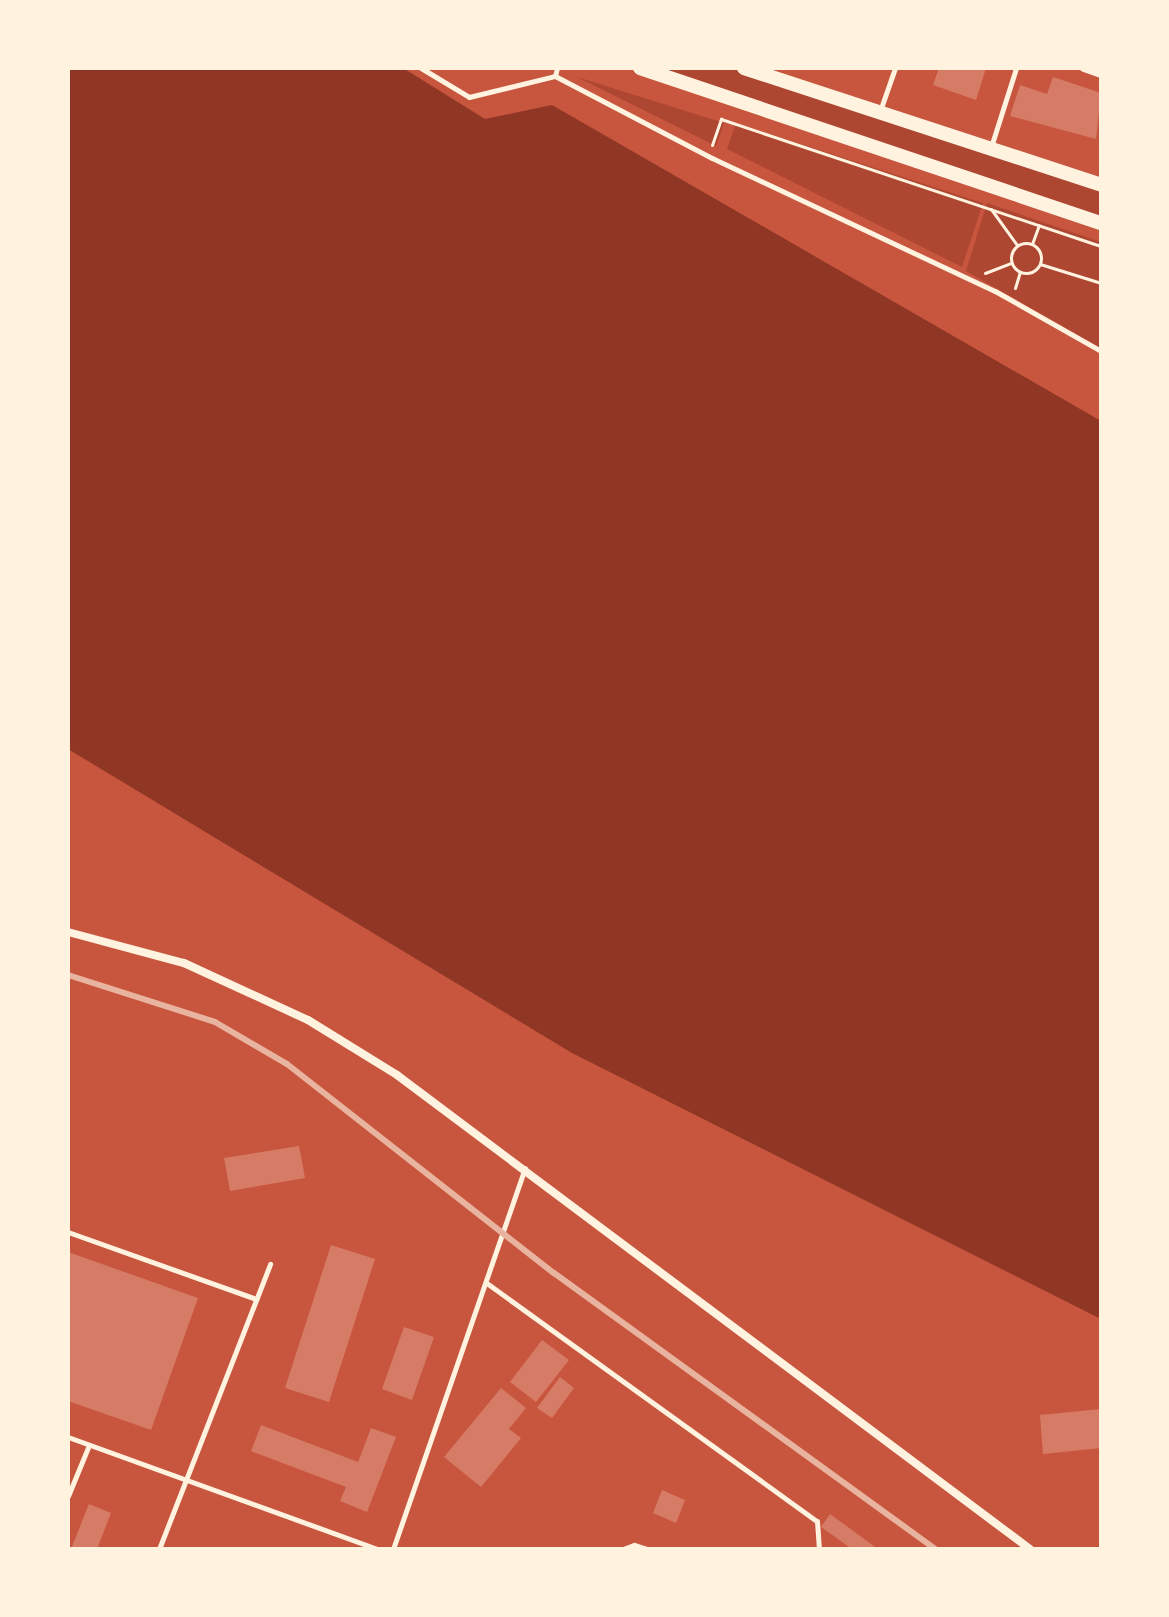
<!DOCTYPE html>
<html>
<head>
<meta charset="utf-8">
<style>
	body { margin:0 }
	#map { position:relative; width:1169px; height:1617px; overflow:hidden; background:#c8553d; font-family:Georgia,serif }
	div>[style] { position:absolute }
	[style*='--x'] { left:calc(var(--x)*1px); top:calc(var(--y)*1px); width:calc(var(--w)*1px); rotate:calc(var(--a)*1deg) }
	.green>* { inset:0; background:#ae4732 }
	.water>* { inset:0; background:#8f3625 }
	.building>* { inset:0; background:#d67c66 }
	.path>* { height:3px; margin:-1.5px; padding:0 1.5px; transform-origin:1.5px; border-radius:1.5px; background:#fff3e0 }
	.path>.ring { margin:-1.5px; padding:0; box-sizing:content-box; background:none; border:3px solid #fff3e0; border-radius:50% }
	.service>* { height:5px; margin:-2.5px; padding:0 2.5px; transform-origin:2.5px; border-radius:2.5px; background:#fff3e0 }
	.minor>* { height:8px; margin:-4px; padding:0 4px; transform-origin:4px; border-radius:4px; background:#fff3e0 }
	.secondary>* { height:14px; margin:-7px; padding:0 7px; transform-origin:7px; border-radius:7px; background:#fff3e0 }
	.rail>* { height:6px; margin:-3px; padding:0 3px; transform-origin:3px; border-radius:3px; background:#e9b49f }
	span { translate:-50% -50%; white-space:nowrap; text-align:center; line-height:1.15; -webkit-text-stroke:8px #fff3e0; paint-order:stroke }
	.frame { position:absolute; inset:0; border:70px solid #fff3e0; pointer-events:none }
</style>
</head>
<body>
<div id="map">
	<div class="green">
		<i style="clip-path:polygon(638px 68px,742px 68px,1101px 185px,1101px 224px)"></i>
		<i style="clip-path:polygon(577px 77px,724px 123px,716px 146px)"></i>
		<i style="clip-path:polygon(736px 123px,983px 203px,962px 267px,727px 149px)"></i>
		<i style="clip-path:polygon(987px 203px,1101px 242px,1101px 348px,966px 271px)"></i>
	</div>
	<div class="water">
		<i style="clip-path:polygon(68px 68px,403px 68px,485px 119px,552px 105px,1101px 421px,1101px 1319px,572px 1053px,68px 749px)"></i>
	</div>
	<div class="building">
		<i style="clip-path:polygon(939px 68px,986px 68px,976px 100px,933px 85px)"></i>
		<i style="clip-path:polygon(1053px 77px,1101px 93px,1096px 139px,1010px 116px,1020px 85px,1047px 94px)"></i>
		<i style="clip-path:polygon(299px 1146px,305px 1178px,230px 1191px,224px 1158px)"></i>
		<i style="clip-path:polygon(331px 1245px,375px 1259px,329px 1402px,285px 1388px)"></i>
		<i style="clip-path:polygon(68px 1252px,198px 1298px,151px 1430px,68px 1401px)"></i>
		<i style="clip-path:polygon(404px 1327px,434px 1337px,412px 1400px,382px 1389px)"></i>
		<i style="clip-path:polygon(542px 1340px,569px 1360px,536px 1402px,510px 1382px)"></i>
		<i style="clip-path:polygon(560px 1377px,574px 1388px,552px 1418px,537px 1408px)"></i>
		<i style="clip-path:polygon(501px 1388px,526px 1408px,509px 1429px,521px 1438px,481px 1487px,444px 1457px)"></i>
		<i style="clip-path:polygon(1101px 1409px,1101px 1448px,1043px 1454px,1040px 1415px)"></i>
		<i style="clip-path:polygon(261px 1425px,358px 1462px,371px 1428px,396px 1437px,367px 1512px,340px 1501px,346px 1487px,251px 1451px)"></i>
		<i style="clip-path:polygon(662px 1490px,685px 1500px,676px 1523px,653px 1513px)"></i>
		<i style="clip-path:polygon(89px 1504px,111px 1513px,97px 1549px,71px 1549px)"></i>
		<i style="clip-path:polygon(830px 1514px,878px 1549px,852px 1549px,821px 1527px)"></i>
	</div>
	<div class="path">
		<i style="--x:712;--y:145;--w:28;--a:-71"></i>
		<i style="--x:721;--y:119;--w:401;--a:18.5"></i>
		<i style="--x:991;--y:209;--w:44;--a:54.2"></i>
		<i class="ring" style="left:1011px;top:243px;width:27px;height:27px"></i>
		<i style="--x:1032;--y:244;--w:20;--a:-70"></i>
		<i style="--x:1040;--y:264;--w:64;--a:17.3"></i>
		<i style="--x:985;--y:273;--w:28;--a:-21"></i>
		<i style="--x:1015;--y:288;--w:17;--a:-73"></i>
	</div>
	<div class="service">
		<i style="--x:421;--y:68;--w:56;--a:31.1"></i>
		<i style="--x:469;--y:97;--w:89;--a:-13.7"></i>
		<i style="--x:555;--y:76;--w:177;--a:27.6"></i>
		<i style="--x:712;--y:158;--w:313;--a:25.2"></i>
		<i style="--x:995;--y:291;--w:122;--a:29.5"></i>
		<i style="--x:555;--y:76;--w:8;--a:-76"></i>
		<i style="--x:880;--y:111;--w:46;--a:-70.8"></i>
		<i style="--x:991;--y:147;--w:83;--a:-72.4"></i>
		<i style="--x:68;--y:1232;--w:200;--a:19.6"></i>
		<i style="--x:488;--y:1284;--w:405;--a:35.8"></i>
		<i style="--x:817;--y:1521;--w:28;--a:86"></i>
		<i style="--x:68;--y:1437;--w:329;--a:19.9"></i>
		<i style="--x:68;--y:1496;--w:55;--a:-67.6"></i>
		<i style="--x:159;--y:1549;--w:306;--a:-68.7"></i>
		<i style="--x:393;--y:1549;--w:403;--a:-70.9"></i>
		<i style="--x:623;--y:1549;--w:12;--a:-20"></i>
		<i style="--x:634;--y:1545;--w:14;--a:17"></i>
	</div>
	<div class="minor">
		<i style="--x:1084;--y:68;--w:18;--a:19"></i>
		<i style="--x:68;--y:932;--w:120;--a:15"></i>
		<i style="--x:184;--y:963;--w:136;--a:24.7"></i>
		<i style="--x:308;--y:1020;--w:105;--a:31.7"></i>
		<i style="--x:397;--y:1075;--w:791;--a:36.83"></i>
	</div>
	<div class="secondary">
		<i style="--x:640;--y:68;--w:486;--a:18.6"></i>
		<i style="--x:744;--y:68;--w:376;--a:18.1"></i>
	</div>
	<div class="rail">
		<i style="--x:68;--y:975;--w:154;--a:17.7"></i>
		<i style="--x:215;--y:1022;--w:83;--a:30.3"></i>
		<i style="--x:287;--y:1064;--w:339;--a:38.1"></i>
		<i style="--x:554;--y:1273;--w:470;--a:35.9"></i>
	</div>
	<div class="frame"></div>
</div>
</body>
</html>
